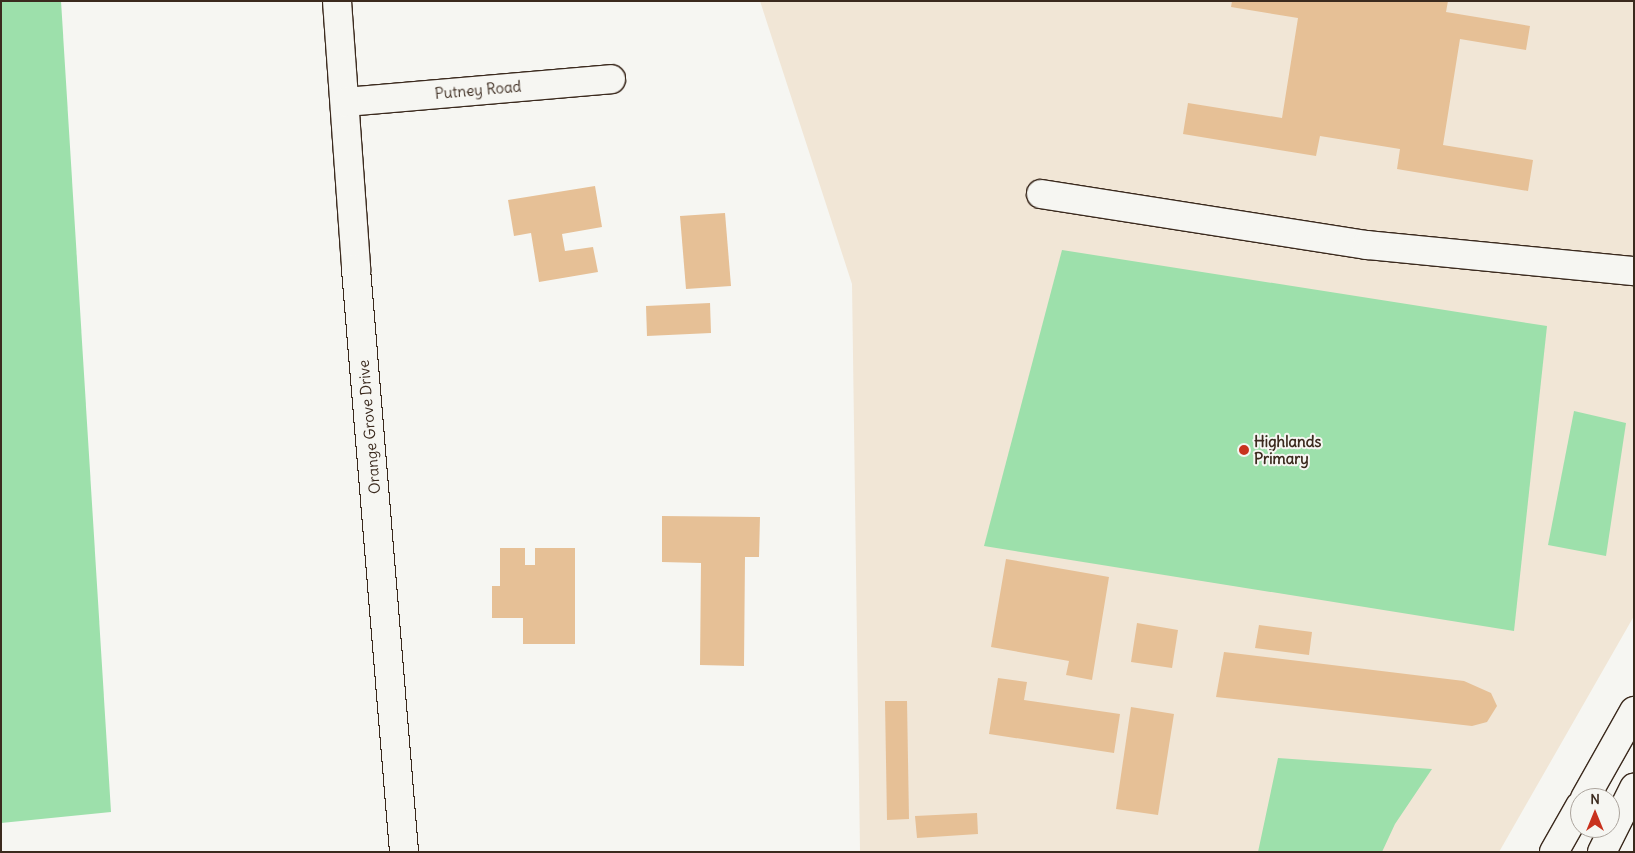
<!DOCTYPE html>
<html>
<head>
<meta charset="utf-8">
<style>
	body { margin:0 }
	#map { position:relative; width:1635px; height:853px; overflow:hidden; background:#f6f6f2; font-family:Delius,sans-serif }
	div>[style] { position:absolute }
	[style*='--x'] { left:calc(var(--x)*1px); top:calc(var(--y)*1px); width:calc(var(--w)*1px); rotate:calc(var(--a)*1deg) }
	.built>* { inset:0; background:#f1e6d6 }
	.green>* { inset:0; background:#9de0ab }
	.building>* { inset:0; background:#e6c096 }
	.roads { filter:drop-shadow(1px 0 #3b2a1e) drop-shadow(-1px 0 #3b2a1e) drop-shadow(0 1px #3b2a1e) drop-shadow(0 -1px #3b2a1e) }
	.minor>* { height:28px; margin:-14px; padding:0 14px; transform-origin:14px; border-radius:14px; background:#f6f6f2 }
	.dots>* { width:14px; height:14px; translate:-50% -50%; box-sizing:border-box; border:2px solid #f6f6f2; border-radius:50% }
	span { translate:-50% -50%; white-space:nowrap; text-align:center; line-height:1.15; -webkit-text-stroke:4px #f6f6f2; paint-order:stroke }
	.street-label { font-size:15px; color:#3b2a1e }
	.poi-label { font-size:15px; color:#3b2a1e; font-weight:700 }
	.left { translate:0 -50%; text-align:left }
	.frame { position:absolute; inset:0; border:2px solid #3b2a1e; pointer-events:none }
	.north { position:absolute; left:1570px; top:788px; width:50px; height:50px; box-sizing:border-box; background:#f6f6f2; border:1px solid #aba49d; border-radius:50%; rotate:0deg; font-size:14px; font-weight:700; line-height:20px; text-align:center; color:#3b2a1e }
	.north::after { content:''; display:block; margin:auto; width:18px; height:22px; background:#c8321e; clip-path:polygon(50% 0,100% 100%,50% 72%,0 100%) }
</style>
</head>
<body>
<div id="map">
	<div class="built">
		<i style="clip-path:polygon(760px 1px,1634px 1px,1634px 616px,1499px 852px,860px 852px,852px 284px)"></i>
	</div>
	<div class="green">
		<i style="clip-path:polygon(1px 1px,61px 1px,111px 812px,1px 823px)"></i>
		<i style="clip-path:polygon(1062px 250px,1547px 326px,1514px 631px,984px 546px)"></i>
		<i style="clip-path:polygon(1574px 411px,1626px 423px,1606px 556px,1548px 545px)"></i>
		<i style="clip-path:polygon(1278px 758px,1432px 769px,1395px 824px,1382px 852px,1258px 852px)"></i>
	</div>
	<div class="building">
		<i style="clip-path:polygon(1232px 1px,1448px 1px,1446px 12px,1530px 26px,1526px 50px,1460px 39px,1443px 145px,1533px 160px,1528px 191px,1397px 169px,1400px 149px,1320px 136px,1316px 156px,1183px 134px,1188px 103px,1282px 118px,1298px 18px,1231px 7px)"></i>
		<i style="clip-path:polygon(595px 186px,602px 227px,562px 234px,565px 251px,593px 247px,598px 272px,539px 282px,531px 233px,514px 236px,508px 200px)"></i>
		<i style="clip-path:polygon(725px 213px,731px 286px,686px 289px,680px 216px)"></i>
		<i style="clip-path:polygon(710px 303px,711px 333px,647px 336px,646px 306px)"></i>
		<i style="clip-path:polygon(662px 516px,760px 517px,759px 557px,745px 557px,744px 666px,700px 665px,701px 563px,662px 562px)"></i>
		<i style="clip-path:polygon(500px 548px,525px 548px,525px 565px,535px 565px,535px 548px,575px 548px,575px 644px,523px 644px,523px 618px,492px 618px,492px 586px,500px 586px)"></i>
		<i style="clip-path:polygon(1006px 559px,1109px 577px,1092px 680px,1066px 675px,1069px 661px,991px 647px)"></i>
		<i style="clip-path:polygon(1137px 623px,1178px 630px,1172px 668px,1131px 662px)"></i>
		<i style="clip-path:polygon(1259px 625px,1312px 632px,1309px 655px,1255px 648px)"></i>
		<i style="clip-path:polygon(1224px 652px,1464px 681px,1491px 693px,1497px 706px,1487px 722px,1472px 726px,1216px 697px)"></i>
		<i style="clip-path:polygon(998px 678px,1027px 682px,1024px 700px,1120px 714px,1114px 753px,989px 734px)"></i>
		<i style="clip-path:polygon(885px 701px,907px 701px,909px 819px,887px 820px)"></i>
		<i style="clip-path:polygon(1131px 707px,1174px 714px,1158px 815px,1116px 809px)"></i>
		<i style="clip-path:polygon(977px 813px,978px 834px,917px 838px,915px 816px)"></i>
	</div>
	<div class="roads">
		<div class="minor">
			<i style="--x:337;--y:1;--w:269;--a:85.9"></i>
			<i style="--x:356;--y:269;--w:585;--a:85.29"></i>
			<i style="--x:345;--y:102;--w:267;--a:-4.9"></i>
			<i style="--x:1041;--y:194;--w:330;--a:8.9"></i>
			<i style="--x:1367;--y:245;--w:268;--a:5.6"></i>
			<i style="--x:1585;--y:798;--w:100;--a:-60.6"></i>
			<i style="--x:1554;--y:852;--w:53;--a:-60.5"></i>
			<i style="--x:1602;--y:852;--w:72;--a:-63.4"></i>
		</div>
	</div>
	<div class="dots">
		<i style="left:1244px;top:450px;background:#c8321e"></i>
	</div>
	<div class="street-label">
		<span style="left:478px;top:90px;rotate:-5deg">Putney Road</span>
		<span style="left:369px;top:427px;rotate:-95deg">Orange Grove Drive</span>
	</div>
	<div class="poi-label">
		<span class="left" style="left:1254px;top:450px">Highlands<br>Primary</span>
	</div>
	<div class="frame"></div>
	<div class="north">N</div>
</div>
</body>
</html>
